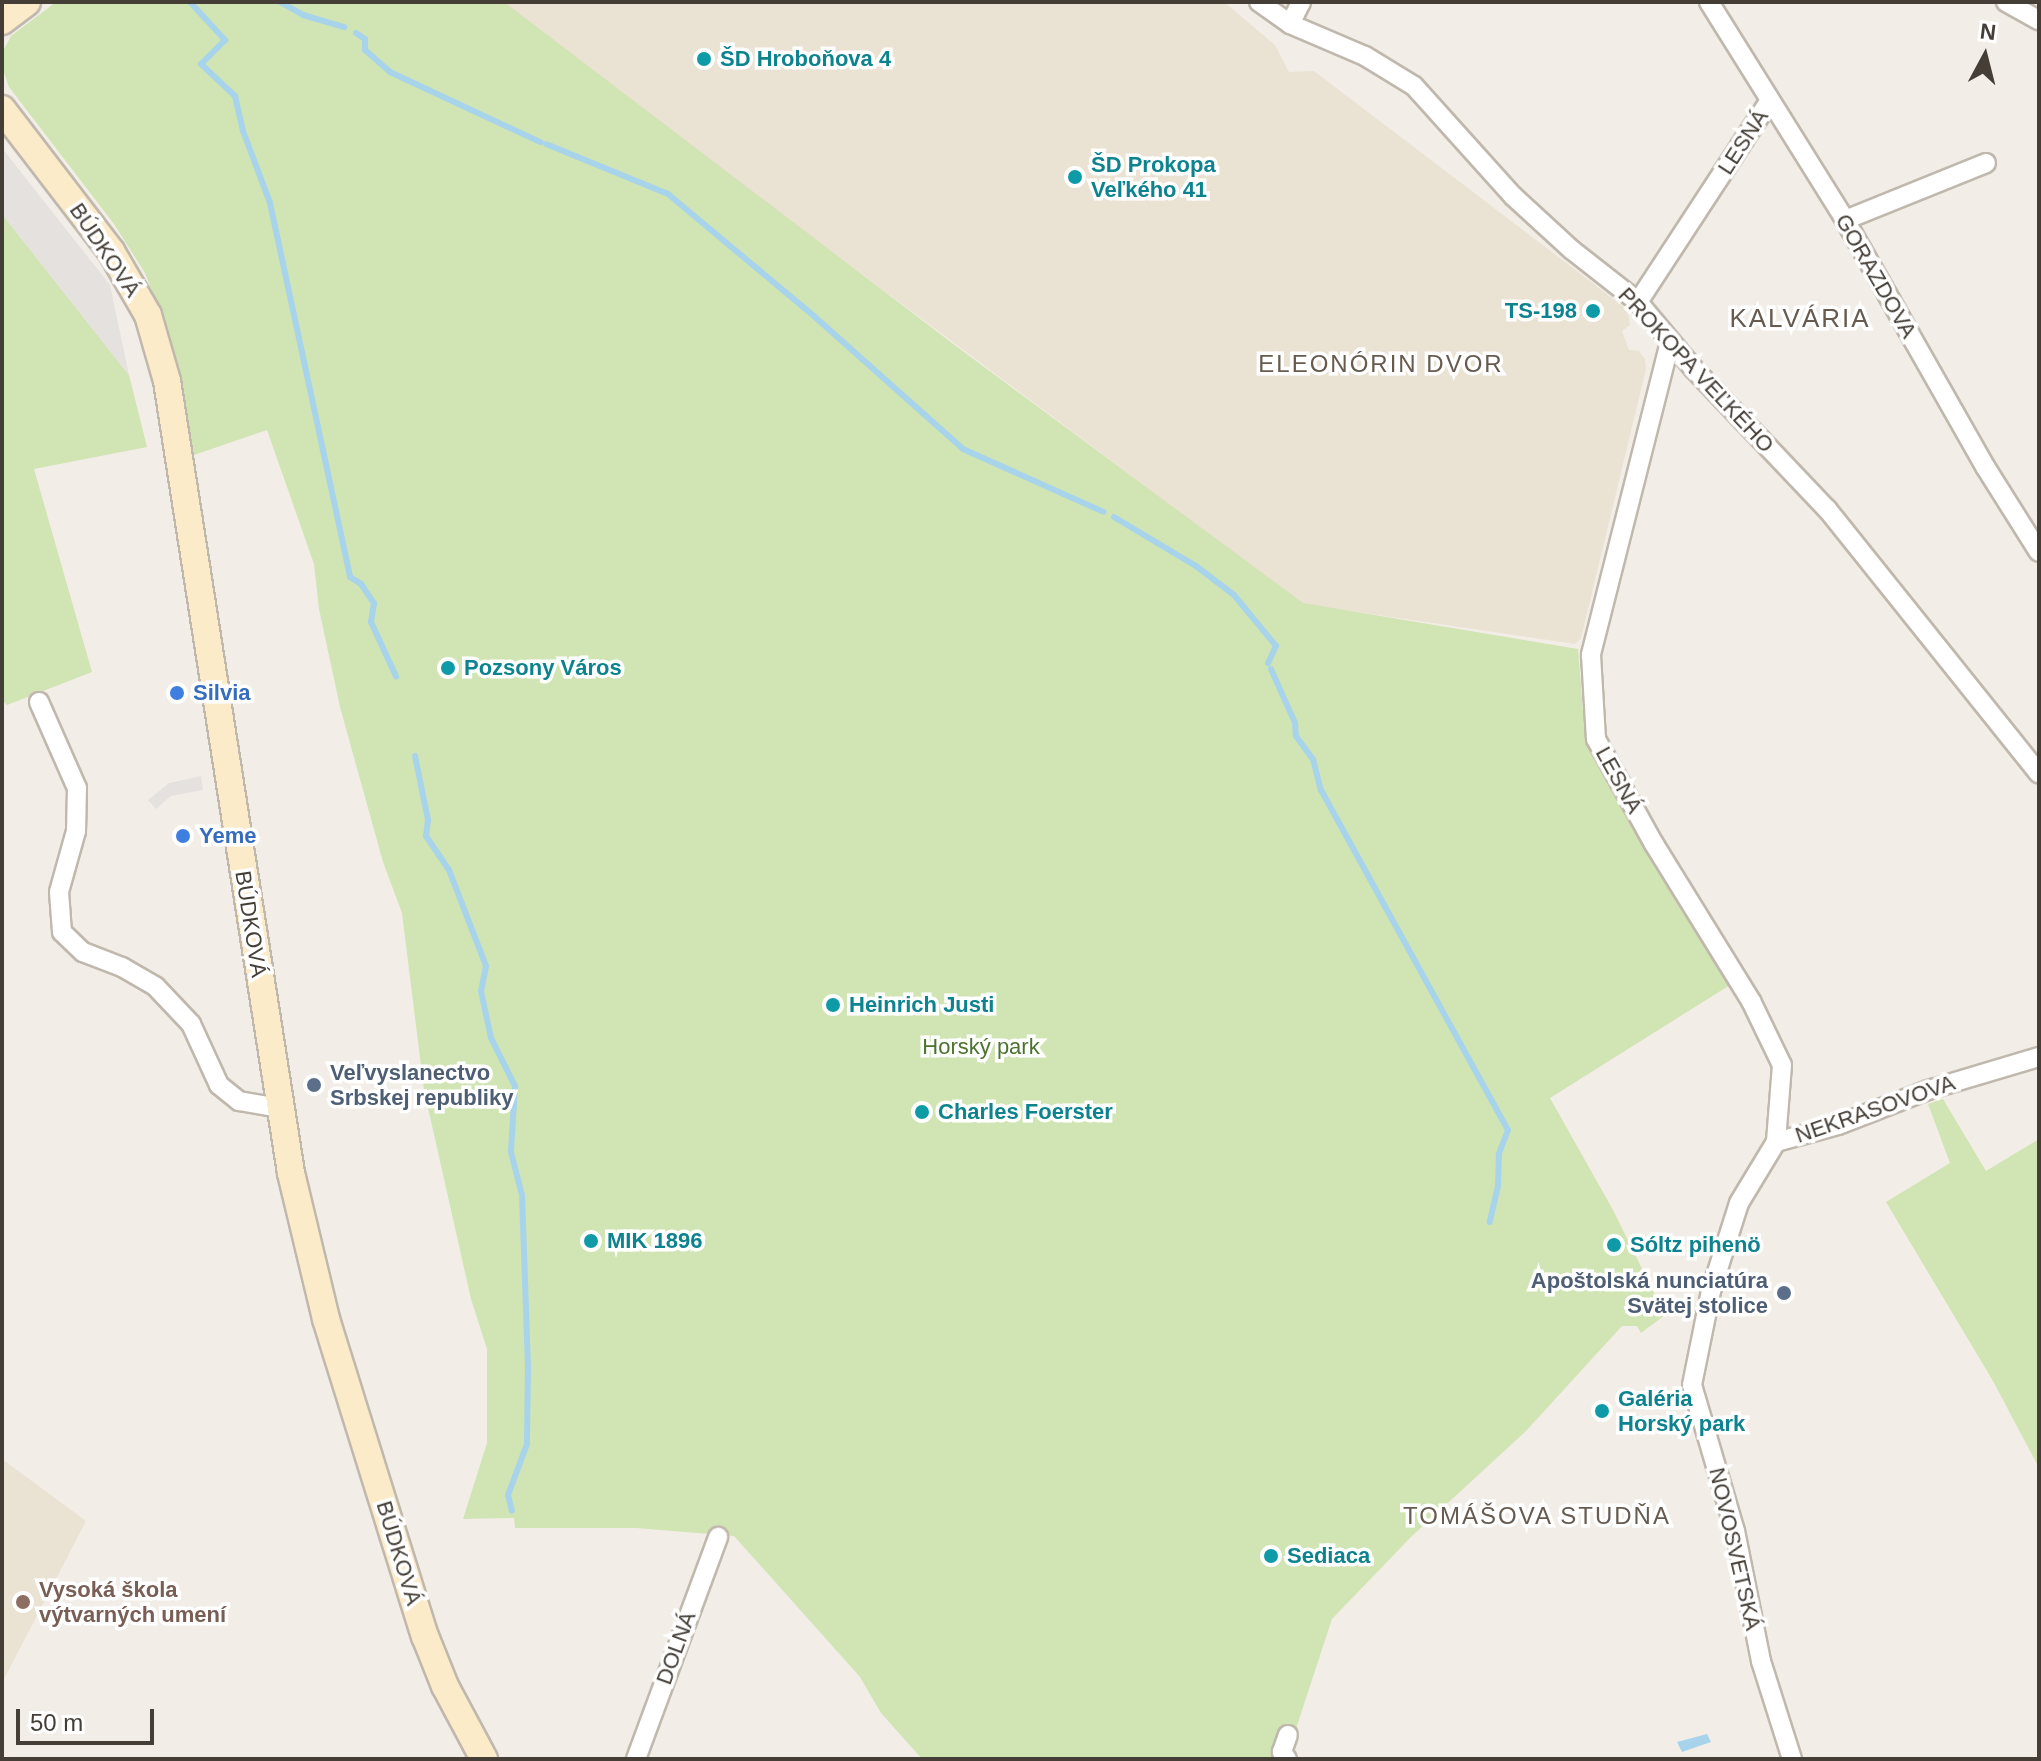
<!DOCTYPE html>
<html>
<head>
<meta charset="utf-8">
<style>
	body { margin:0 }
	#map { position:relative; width:2041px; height:1761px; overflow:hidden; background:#f2eee7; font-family:Arial,sans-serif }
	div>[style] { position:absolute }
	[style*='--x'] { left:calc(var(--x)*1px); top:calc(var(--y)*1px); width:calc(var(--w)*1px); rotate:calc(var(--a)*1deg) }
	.education>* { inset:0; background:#eae2d2 }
	.green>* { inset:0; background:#d1e4b3 }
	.parking>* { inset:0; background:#e4e1df }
	.water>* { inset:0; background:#a8d4eb }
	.stream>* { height:6px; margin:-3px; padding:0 3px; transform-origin:3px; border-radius:3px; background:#a8d4eb }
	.roads { filter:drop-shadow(2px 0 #c0b8ad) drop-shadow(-2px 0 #c0b8ad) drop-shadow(0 2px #c0b8ad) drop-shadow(0 -2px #c0b8ad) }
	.street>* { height:18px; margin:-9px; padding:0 9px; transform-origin:9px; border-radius:9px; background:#fff }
	.secondary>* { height:26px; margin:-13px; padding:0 13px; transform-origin:13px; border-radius:13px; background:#fbebc9 }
	.dots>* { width:22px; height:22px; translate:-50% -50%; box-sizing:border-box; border:4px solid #fff; border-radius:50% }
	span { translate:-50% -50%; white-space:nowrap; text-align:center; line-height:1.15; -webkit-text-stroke:7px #fff; paint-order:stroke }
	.culture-label { font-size:22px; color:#0d838f; font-weight:700 }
	.left { translate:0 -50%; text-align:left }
	.right { translate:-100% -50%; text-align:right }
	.street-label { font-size:22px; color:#453e37 }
	.shop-label { font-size:22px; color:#366cbe; font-weight:700 }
	.park-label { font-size:22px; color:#4d732e }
	.service-label { font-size:22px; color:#4e5e75; font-weight:700 }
	.education-label { font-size:22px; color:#785e54; font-weight:700 }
	.neighbourhood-label { font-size:24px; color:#675b4f; letter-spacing:2px }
	.quarter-label { font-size:26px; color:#675b4f; letter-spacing:2px }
	.frame { position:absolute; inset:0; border:4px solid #453e37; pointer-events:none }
	.north { position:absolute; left:1945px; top:16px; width:80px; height:80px; -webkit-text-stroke:6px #fff; paint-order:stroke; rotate:7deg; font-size:22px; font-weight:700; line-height:32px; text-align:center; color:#453e37 }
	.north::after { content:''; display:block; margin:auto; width:28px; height:36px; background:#453e37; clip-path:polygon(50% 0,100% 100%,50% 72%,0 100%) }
	.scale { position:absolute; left:16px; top:1709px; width:138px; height:36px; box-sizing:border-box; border:4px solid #453e37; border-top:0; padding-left:10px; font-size:24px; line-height:28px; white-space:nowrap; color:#453e37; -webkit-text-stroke:6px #fff; paint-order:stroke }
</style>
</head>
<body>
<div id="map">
	<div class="education">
		<i style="clip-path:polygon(498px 2px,1224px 2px,1275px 45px,1289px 72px,1314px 71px,1628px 310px,1630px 325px,1622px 331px,1629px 350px,1639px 351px,1645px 359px,1646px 369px,1581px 638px,1575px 644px,1303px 604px)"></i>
		<i style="clip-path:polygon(2px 1459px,86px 1521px,2px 1683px)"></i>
	</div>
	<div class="green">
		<i style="clip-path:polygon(56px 2px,504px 2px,956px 346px,1303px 603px,1578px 649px,1583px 711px,1595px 756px,1730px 985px,1550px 1098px,1613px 1210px,1665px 1315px,1641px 1333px,1637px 1326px,1622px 1326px,1526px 1431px,1411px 1537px,1332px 1619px,1289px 1750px,1281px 1759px,922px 1759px,881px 1713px,860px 1677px,734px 1536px,636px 1528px,515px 1528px,514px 1518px,463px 1519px,487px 1443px,487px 1349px,471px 1299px,424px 1090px,402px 913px,383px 862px,340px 707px,319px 609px,314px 564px,267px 430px,194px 455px,175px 355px,145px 273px,114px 224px,9px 87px,2px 67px,2px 53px,11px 36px)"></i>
		<i style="clip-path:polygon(2px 214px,129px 375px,147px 447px,34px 469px,92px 672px,7px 705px,2px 700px)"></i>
		<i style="clip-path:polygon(1943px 1099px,1986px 1171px,2039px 1139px,2039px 1468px,1993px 1381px,1886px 1202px,1950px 1163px,1928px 1104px)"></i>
	</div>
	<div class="parking">
		<i style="clip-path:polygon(2px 148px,110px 285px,129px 375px,2px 214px)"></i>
		<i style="clip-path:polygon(201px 776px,203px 790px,171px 796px,156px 809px,148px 800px,169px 783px)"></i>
	</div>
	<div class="water">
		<i style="clip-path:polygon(1707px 1734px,1711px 1742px,1682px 1752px,1677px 1742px)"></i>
	</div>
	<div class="stream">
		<i style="--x:190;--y:2;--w:52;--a:47.4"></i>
		<i style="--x:225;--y:40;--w:34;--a:135"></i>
		<i style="--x:201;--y:64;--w:47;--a:43.3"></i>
		<i style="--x:235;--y:96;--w:36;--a:77"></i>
		<i style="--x:243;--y:131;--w:77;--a:69.4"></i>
		<i style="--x:270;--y:203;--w:382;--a:77.9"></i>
		<i style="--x:350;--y:577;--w:13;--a:32"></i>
		<i style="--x:361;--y:584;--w:23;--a:56"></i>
		<i style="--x:374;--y:603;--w:19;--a:99"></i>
		<i style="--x:371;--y:622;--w:60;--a:65.2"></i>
		<i style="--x:280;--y:2;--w:26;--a:29"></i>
		<i style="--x:303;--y:15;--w:43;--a:16.3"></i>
		<i style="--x:356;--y:33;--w:11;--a:34"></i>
		<i style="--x:365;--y:39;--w:11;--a:90"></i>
		<i style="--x:365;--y:50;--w:33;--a:41"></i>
		<i style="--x:390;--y:72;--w:166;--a:25"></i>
		<i style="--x:546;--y:144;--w:132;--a:22.3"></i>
		<i style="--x:668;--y:194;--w:192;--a:39.9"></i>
		<i style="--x:815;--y:317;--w:198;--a:41.7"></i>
		<i style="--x:963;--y:449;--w:154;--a:24.1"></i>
		<i style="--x:1114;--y:517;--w:96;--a:30.9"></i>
		<i style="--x:1196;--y:566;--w:48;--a:37.3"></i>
		<i style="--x:1234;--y:595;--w:66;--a:50.5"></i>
		<i style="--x:1276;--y:646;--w:19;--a:115"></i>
		<i style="--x:1271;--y:669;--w:59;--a:66"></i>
		<i style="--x:1295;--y:723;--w:13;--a:86"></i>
		<i style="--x:1296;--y:736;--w:29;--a:54"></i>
		<i style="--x:1313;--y:759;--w:32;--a:76"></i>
		<i style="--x:1321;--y:790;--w:388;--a:61.2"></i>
		<i style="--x:1508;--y:1130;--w:26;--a:111"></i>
		<i style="--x:1499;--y:1154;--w:32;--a:92"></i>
		<i style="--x:1498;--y:1186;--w:37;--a:103"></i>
		<i style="--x:415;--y:756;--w:65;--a:78.5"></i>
		<i style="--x:428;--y:820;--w:16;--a:97"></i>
		<i style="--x:426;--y:836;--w:41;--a:55.9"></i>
		<i style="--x:449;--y:870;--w:103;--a:68.9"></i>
		<i style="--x:486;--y:966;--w:25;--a:101"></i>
		<i style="--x:481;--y:991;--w:48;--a:78"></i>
		<i style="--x:491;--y:1038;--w:54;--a:63.4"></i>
		<i style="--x:515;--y:1086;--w:66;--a:93.5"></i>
		<i style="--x:511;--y:1152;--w:44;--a:75.7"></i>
		<i style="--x:522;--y:1195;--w:173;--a:88"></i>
		<i style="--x:528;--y:1368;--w:76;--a:90.8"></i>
		<i style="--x:527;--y:1444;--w:54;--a:110.4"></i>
		<i style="--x:508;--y:1495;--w:16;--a:76"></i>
	</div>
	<div class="roads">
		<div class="street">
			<i style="--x:1259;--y:2;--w:38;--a:35"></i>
			<i style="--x:1290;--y:24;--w:82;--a:23.1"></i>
			<i style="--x:1365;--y:56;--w:57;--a:31.5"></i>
			<i style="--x:1414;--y:86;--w:148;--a:48"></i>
			<i style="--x:1513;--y:196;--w:80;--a:42.5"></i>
			<i style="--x:1572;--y:250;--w:84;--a:38.2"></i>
			<i style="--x:1638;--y:302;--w:86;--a:50.2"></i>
			<i style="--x:1693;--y:368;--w:195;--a:46.5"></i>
			<i style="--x:1827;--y:509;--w:339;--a:51.3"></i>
			<i style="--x:1709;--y:2;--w:257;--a:58"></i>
			<i style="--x:1845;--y:220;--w:285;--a:60.4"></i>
			<i style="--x:1986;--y:468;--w:99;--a:57.8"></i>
			<i style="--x:2006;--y:2;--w:38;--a:29"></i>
			<i style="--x:1290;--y:24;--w:25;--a:-63"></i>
			<i style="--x:1845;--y:220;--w:152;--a:-22"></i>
			<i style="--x:1638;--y:302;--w:239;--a:-56.8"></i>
			<i style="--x:1670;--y:342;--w:323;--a:104.2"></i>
			<i style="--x:1591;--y:655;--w:84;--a:86.6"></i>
			<i style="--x:1596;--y:739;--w:120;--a:61.1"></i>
			<i style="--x:1654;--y:844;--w:185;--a:58.3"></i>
			<i style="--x:1751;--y:1001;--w:71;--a:64.2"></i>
			<i style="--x:1782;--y:1065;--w:77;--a:94.5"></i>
			<i style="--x:39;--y:702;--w:94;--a:66.2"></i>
			<i style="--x:77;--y:788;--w:43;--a:91.3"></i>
			<i style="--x:76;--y:831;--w:63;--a:105.6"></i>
			<i style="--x:59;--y:892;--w:40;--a:85.7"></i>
			<i style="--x:62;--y:932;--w:29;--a:44"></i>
			<i style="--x:83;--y:952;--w:42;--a:21"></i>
			<i style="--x:122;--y:967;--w:39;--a:30"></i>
			<i style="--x:156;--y:987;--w:51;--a:46.6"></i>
			<i style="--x:191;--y:1024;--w:67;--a:65.3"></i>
			<i style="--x:219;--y:1085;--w:26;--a:39"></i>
			<i style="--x:239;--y:1101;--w:42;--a:9.7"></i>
			<i style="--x:636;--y:1759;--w:237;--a:-69.7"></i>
			<i style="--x:1287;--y:1759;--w:9;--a:-126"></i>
			<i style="--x:1282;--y:1752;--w:18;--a:-71"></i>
			<i style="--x:1792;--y:1759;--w:103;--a:-107.6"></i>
			<i style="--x:1761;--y:1661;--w:133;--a:-101.3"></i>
			<i style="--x:1735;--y:1531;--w:152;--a:-106.4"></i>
			<i style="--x:1692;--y:1385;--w:96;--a:-78.6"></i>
			<i style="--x:1711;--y:1291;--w:92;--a:-72.3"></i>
			<i style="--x:1739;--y:1203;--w:71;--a:-58.8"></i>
			<i style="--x:1776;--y:1142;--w:64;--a:-15.3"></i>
			<i style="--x:1838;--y:1125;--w:97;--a:-21.3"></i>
			<i style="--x:1928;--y:1090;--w:116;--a:-16.6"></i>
		</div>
		<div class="secondary">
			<i style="--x:2;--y:21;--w:31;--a:-37"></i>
			<i style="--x:2;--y:109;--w:179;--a:52.5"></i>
			<i style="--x:111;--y:251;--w:74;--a:60"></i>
			<i style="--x:148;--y:315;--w:69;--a:73.9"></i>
			<i style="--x:167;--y:381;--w:802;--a:81.1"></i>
			<i style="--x:291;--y:1173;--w:150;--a:76.5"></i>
			<i style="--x:326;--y:1319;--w:332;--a:72.7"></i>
			<i style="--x:425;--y:1636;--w:54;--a:68.2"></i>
			<i style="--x:445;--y:1686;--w:83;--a:61.9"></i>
		</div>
	</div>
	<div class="dots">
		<i style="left:704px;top:59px;background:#0f9aa8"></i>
		<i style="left:1075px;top:177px;background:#0f9aa8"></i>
		<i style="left:1593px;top:311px;background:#0f9aa8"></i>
		<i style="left:448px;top:668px;background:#0f9aa8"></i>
		<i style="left:177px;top:693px;background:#3f7fe0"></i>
		<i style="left:183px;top:836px;background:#3f7fe0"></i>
		<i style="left:833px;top:1005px;background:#0f9aa8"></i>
		<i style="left:314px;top:1085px;background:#5c6f8a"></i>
		<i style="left:922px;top:1112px;background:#0f9aa8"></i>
		<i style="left:591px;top:1241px;background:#0f9aa8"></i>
		<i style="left:1614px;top:1245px;background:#0f9aa8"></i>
		<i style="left:1784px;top:1293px;background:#5c6f8a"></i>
		<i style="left:1602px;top:1411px;background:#0f9aa8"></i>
		<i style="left:1271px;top:1556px;background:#0f9aa8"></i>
		<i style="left:23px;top:1602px;background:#8d6e63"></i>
	</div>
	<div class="culture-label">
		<span class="left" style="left:720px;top:59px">ŠD Hroboňova 4</span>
		<span class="left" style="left:1091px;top:177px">ŠD Prokopa<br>Veľkého 41</span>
		<span class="right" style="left:1577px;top:311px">TS-198</span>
		<span class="left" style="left:464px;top:668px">Pozsony Város</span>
		<span class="left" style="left:849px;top:1005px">Heinrich Justi</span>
		<span class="left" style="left:938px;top:1112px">Charles Foerster</span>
		<span class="left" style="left:607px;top:1241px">MIK 1896</span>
		<span class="left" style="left:1630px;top:1245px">Sóltz pihenö</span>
		<span class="left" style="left:1618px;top:1411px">Galéria<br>Horský park</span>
		<span class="left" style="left:1287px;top:1556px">Sediaca</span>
	</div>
	<div class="street-label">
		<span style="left:1743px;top:142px;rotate:-57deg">LESNÁ</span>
		<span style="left:105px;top:250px;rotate:56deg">BÚDKOVÁ</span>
		<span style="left:1876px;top:276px;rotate:60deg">GORAZDOVA</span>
		<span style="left:1696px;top:370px;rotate:47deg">PROKOPA VEĽKÉHO</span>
		<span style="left:1619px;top:780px;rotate:61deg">LESNÁ</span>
		<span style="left:251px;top:924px;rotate:81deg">BÚDKOVÁ</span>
		<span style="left:1875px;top:1109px;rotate:-19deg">NEKRASOVOVA</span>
		<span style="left:1735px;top:1549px;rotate:77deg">NOVOSVETSKÁ</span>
		<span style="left:399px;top:1553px;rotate:73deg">BÚDKOVÁ</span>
		<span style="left:676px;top:1648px;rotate:-70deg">DOLNÁ</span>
	</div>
	<div class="shop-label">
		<span class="left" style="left:193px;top:693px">Silvia</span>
		<span class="left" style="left:199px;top:836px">Yeme</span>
	</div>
	<div class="park-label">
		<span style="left:981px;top:1047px">Horský park</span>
	</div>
	<div class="service-label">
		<span class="left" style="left:330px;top:1085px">Veľvyslanectvo<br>Srbskej republiky</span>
		<span class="right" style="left:1768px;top:1293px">Apoštolská nunciatúra<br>Svätej stolice</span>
	</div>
	<div class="education-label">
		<span class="left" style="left:39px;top:1602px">Vysoká škola<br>výtvarných umení</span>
	</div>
	<div class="neighbourhood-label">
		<span style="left:1381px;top:364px">ELEONÓRIN DVOR</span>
		<span style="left:1537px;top:1516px">TOMÁŠOVA STUDŇA</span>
	</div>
	<div class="quarter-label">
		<span style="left:1800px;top:319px">KALVÁRIA</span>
	</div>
	<div class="frame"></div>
	<div class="north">N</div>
	<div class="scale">50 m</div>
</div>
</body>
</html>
